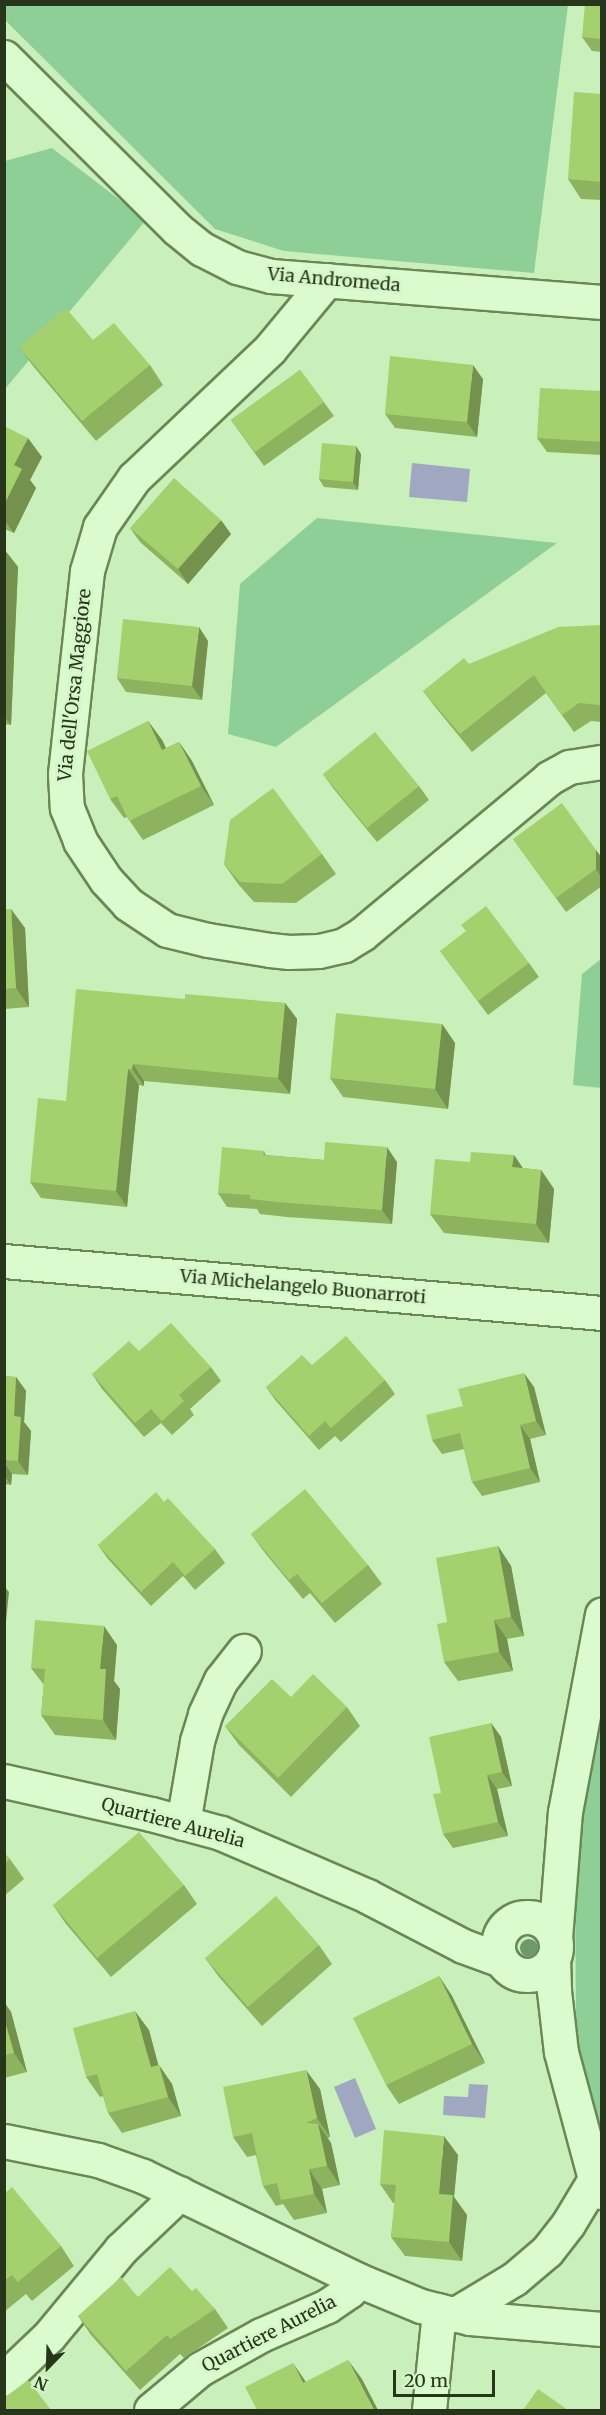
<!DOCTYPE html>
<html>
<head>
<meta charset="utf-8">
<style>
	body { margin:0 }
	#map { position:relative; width:606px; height:2415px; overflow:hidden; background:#c9f0ba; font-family:Merriweather,serif }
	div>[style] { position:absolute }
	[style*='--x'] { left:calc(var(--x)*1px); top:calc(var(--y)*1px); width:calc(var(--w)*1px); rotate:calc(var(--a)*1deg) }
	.green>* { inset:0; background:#8ece97 }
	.water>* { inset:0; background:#9fa8c0 }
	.roads { filter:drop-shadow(2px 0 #6a8754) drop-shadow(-2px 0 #6a8754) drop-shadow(0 2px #6a8754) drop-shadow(0 -2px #6a8754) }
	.minor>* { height:33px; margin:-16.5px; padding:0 16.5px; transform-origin:16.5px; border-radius:16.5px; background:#dafbcd }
	.minor>.ring { margin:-16.5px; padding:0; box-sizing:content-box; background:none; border:33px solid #dafbcd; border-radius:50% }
	.trees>* { width:18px; height:18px; margin:-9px; border-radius:50%; background:#6c9a6c }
	.wall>* { inset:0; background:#8eb35f }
	.shaded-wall>* { inset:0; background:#74924d }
	.building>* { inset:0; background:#a5d06e }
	span { translate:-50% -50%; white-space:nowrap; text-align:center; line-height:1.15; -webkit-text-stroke:6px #d6f7ca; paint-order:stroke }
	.street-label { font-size:18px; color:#27351a }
	.frame { position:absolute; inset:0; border:6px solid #27351a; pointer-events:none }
	.north { position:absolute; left:18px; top:2337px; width:60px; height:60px; -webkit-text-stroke:4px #d6f7ca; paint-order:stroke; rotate:203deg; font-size:16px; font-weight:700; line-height:24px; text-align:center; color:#27351a }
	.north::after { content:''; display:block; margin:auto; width:21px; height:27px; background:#27351a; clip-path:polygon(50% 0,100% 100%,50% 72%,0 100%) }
	.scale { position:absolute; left:393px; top:2370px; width:102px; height:27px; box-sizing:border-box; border:3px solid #27351a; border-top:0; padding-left:8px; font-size:18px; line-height:21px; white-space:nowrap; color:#27351a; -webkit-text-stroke:4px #d6f7ca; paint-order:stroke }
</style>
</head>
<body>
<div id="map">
	<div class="green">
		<i style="clip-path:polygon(4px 5px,568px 5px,534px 273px,284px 251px,215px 229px,5px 20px)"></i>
		<i style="clip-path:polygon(52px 148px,146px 220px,5px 389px,5px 161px)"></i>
		<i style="clip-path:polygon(317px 518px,557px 543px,276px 747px,228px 734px,240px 584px)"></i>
		<i style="clip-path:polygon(601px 959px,601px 1088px,573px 1085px,582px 974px)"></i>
		<i style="clip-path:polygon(601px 1677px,601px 2166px,576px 2029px,575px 1875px,577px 1814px)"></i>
	</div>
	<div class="water">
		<i style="clip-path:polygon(412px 463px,470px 469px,467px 502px,409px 497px)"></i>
		<i style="clip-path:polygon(355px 2078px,376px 2129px,355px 2138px,334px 2087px)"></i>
		<i style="clip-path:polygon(469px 2084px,488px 2085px,485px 2118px,443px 2115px,444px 2096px,468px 2097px)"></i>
	</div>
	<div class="roads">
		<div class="minor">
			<i style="--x:4;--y:57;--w:244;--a:44.8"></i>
			<i style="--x:177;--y:229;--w:32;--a:39"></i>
			<i style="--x:202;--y:249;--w:39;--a:27"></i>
			<i style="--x:237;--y:267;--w:35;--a:15"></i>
			<i style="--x:271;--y:276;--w:332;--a:4.5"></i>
			<i style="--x:327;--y:280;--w:89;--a:129.6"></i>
			<i style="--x:270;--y:349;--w:187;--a:136.5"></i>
			<i style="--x:134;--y:478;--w:60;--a:124.8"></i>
			<i style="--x:100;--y:527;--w:46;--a:106.5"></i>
			<i style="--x:87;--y:571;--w:204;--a:96.2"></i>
			<i style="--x:65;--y:774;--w:34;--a:87"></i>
			<i style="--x:67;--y:808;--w:35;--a:68"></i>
			<i style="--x:80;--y:841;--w:47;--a:56.3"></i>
			<i style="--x:106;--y:880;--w:33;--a:47"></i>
			<i style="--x:128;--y:904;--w:47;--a:33.7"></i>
			<i style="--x:167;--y:930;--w:42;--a:13.7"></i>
			<i style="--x:208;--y:940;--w:63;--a:9.2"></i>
			<i style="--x:270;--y:950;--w:19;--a:6"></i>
			<i style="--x:289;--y:952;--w:30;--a:-2"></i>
			<i style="--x:319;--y:951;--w:26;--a:-13"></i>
			<i style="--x:344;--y:945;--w:21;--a:-31"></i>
			<i style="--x:362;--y:934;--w:244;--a:-39.8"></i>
			<i style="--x:549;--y:778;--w:23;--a:-29"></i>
			<i style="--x:569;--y:767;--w:33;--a:-9"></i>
			<i style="--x:4;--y:1261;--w:600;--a:4.97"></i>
			<i style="--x:4;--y:1781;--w:151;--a:12.7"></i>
			<i style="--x:151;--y:1814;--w:73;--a:15.2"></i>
			<i style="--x:221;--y:1833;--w:159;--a:23.3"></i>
			<i style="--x:367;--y:1896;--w:108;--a:27.5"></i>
			<i style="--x:463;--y:1946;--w:40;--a:20.2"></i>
			<i style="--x:183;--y:1823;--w:83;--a:-80.3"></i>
			<i style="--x:197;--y:1741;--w:28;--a:-73"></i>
			<i style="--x:205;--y:1714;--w:38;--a:-65"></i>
			<i style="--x:221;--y:1680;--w:37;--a:-52"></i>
			<i class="ring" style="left:498px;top:1917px;width:25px;height:25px"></i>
			<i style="--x:555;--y:1938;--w:126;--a:-85.5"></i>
			<i style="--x:565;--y:1812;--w:201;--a:-79.4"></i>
			<i style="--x:553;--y:1959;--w:32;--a:88"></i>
			<i style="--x:554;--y:1991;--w:61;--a:83.5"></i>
			<i style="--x:561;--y:2052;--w:131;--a:75"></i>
			<i style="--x:595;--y:2179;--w:15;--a:62"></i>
			<i style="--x:4;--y:2141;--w:96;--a:11.4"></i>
			<i style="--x:98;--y:2160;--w:48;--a:19.6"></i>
			<i style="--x:143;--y:2176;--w:239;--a:25.8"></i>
			<i style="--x:358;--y:2280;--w:68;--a:22.4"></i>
			<i style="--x:421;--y:2306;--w:50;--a:13.8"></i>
			<i style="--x:470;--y:2318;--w:132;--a:4.8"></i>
			<i style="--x:454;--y:2315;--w:70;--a:-31"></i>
			<i style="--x:514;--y:2279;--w:43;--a:-40.3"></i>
			<i style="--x:547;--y:2251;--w:34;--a:-52"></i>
			<i style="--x:568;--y:2224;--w:52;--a:-59"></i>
			<i style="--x:4;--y:2379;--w:62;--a:-43.7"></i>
			<i style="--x:49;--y:2336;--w:113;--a:-50.4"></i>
			<i style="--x:121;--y:2249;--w:81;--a:-43.5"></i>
			<i style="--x:151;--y:2410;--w:64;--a:-39.9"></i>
			<i style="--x:200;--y:2369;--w:70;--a:-29.1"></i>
			<i style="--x:261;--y:2335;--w:72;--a:-23.7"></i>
			<i style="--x:327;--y:2306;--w:27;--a:-34"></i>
			<i style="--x:349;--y:2291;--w:14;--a:-51"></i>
			<i style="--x:429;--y:2410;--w:100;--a:-84.2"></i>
		</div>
	</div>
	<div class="trees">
		<i style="left:529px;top:1948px"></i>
	</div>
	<div class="wall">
		<i style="clip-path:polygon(602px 4px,602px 52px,592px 51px,582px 37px)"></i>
		<i style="clip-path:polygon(602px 94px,602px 200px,581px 199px,568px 179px)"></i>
		<i style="clip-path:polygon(93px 340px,150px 365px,163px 385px,96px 441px,33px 366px,19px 347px)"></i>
		<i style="clip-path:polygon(300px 370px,334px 416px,264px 466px,231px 420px)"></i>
		<i style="clip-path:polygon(483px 379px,477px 437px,395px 428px,385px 414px)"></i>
		<i style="clip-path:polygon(602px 391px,602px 455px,547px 452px,537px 438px)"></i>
		<i style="clip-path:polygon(4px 426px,42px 457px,30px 480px,36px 488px,14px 533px,4px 529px)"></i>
		<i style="clip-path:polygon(361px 454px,358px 490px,324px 487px,319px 479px)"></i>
		<i style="clip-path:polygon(130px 528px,231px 534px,188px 584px,140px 542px)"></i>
		<i style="clip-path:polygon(4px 549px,18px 567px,11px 725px,4px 724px)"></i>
		<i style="clip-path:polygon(602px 625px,602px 722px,591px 721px,574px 732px,546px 693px,472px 752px,436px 708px,423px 691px,469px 664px)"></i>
		<i style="clip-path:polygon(208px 641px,202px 700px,126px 692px,117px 678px)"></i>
		<i style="clip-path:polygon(148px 721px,162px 740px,166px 748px,179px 742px,192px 761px,214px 805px,143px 840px,127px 817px,124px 818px,110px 799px)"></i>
		<i style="clip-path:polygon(323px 774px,419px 786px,429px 800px,377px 842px,333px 788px)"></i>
		<i style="clip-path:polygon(513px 839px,602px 858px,602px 886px,566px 912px)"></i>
		<i style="clip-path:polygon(322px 854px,336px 874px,296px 903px,254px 902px,238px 884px,224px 864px)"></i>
		<i style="clip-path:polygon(4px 909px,25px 928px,29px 1007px,4px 1009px)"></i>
		<i style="clip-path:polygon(440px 951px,529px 963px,539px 977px,488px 1015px)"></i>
		<i style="clip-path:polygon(185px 999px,285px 1003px,297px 1019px,290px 1094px,144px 1081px,144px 1086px,139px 1085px,127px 1207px,41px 1198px,30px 1182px,66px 1101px)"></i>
		<i style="clip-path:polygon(442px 1024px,455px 1043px,448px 1109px,343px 1097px,330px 1078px)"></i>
		<i style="clip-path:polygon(264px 1151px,266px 1155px,324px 1160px,397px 1162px,392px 1224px,287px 1217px,260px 1214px,257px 1209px,227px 1207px,218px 1193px)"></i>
		<i style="clip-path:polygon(514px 1155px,523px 1168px,541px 1170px,554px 1189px,549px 1243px,444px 1233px,430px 1214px,470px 1162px)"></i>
		<i style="clip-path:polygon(139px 1351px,211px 1367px,221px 1381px,190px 1409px,194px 1415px,172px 1435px,161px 1423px,144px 1437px,102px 1389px,92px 1374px)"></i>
		<i style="clip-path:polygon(312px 1365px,385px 1380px,395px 1394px,341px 1442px,335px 1436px,319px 1450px,276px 1401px,266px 1387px)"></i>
		<i style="clip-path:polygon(4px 1376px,16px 1377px,26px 1391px,24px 1422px,31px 1431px,28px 1475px,12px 1474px,11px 1485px,4px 1484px)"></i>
		<i style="clip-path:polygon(534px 1387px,546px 1435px,530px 1439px,540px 1482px,482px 1496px,472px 1482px,464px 1449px,442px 1454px,432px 1440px)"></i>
		<i style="clip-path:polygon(164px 1502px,215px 1549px,225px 1563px,195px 1590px,183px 1576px,151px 1606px,108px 1559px,98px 1545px)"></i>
		<i style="clip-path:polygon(251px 1534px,368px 1565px,382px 1584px,335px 1623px,310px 1593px,303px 1599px,265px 1553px)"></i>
		<i style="clip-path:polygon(498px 1546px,511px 1566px,524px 1636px,507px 1639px,513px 1671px,458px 1681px,444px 1662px,447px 1622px)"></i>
		<i style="clip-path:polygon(117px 1645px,114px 1681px,120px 1689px,116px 1740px,55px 1735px,41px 1715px,44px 1685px,31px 1668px)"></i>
		<i style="clip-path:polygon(291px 1697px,347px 1707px,360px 1726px,291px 1797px,239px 1745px,225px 1726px)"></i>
		<i style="clip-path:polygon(491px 1723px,501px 1737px,512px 1786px,497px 1789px,508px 1836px,453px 1848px,443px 1834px,441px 1793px)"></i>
		<i style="clip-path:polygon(4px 1853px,10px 1859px,24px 1879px,4px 1896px)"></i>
		<i style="clip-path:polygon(184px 1885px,197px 1904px,111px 1977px,66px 1924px,53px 1905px)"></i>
		<i style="clip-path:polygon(319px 1945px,332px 1964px,262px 2026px,219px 1977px,205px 1958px)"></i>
		<i style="clip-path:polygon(439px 1976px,452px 1996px,485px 2063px,399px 2104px,386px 2085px)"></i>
		<i style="clip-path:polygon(4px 2002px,11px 2012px,27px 2072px,4px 2078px)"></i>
		<i style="clip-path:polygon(149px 2030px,158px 2065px,172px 2084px,181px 2116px,122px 2133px,108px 2113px,103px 2096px,100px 2097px,86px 2077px)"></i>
		<i style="clip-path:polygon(320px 2089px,330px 2137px,328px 2138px,331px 2143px,340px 2185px,322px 2189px,327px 2213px,294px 2220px,283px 2204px,276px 2206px,263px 2186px,256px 2155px,247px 2157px,233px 2137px)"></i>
		<i style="clip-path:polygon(458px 2155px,454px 2197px,467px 2215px,462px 2261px,405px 2256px,391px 2237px,395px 2203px,393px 2203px,380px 2184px)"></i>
		<i style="clip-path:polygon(4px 2194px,61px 2246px,74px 2266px,32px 2301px,26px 2294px,4px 2312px)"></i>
		<i style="clip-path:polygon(192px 2291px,215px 2309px,228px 2328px,184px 2358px,180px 2354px,140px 2390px,91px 2335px,78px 2316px,138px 2297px)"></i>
	</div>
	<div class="shaded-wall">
		<i style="clip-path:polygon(473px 365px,483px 379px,477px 437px,467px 422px)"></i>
		<i style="clip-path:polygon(28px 438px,42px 457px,30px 480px,36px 488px,14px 533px,4px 520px,4px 505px,14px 465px)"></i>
		<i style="clip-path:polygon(356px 446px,361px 454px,358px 490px,353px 482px)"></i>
		<i style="clip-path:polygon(221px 520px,231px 534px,188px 584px,178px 569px)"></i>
		<i style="clip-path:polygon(4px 549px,18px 567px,11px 725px,4px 716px)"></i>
		<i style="clip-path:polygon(199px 627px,208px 641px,202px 700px,192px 686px)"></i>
		<i style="clip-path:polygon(148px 721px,162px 740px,176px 769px,162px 750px)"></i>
		<i style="clip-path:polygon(179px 742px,192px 761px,214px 805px,201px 786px)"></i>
		<i style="clip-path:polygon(596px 850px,602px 858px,602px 878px,596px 869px)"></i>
		<i style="clip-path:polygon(11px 909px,25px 928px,29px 1007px,16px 988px)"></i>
		<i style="clip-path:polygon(285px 1003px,297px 1019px,290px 1094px,278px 1078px)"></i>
		<i style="clip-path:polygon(442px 1024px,455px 1043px,448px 1109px,435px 1089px)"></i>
		<i style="clip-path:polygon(133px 1064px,144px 1081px,144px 1086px,132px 1069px)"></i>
		<i style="clip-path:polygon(128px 1069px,139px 1085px,127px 1207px,116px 1191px)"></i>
		<i style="clip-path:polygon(387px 1147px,397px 1162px,392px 1224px,382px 1210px)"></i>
		<i style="clip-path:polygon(514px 1155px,527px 1175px,512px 1167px)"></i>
		<i style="clip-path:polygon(541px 1170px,554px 1189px,549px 1243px,536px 1224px)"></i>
		<i style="clip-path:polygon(524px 1373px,534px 1387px,546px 1435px,536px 1421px)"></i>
		<i style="clip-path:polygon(16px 1377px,26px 1391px,24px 1422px,31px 1431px,28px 1475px,18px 1461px,14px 1416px)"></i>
		<i style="clip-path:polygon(520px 1425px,530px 1439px,540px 1482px,530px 1468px)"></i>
		<i style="clip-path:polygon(4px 1463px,12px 1474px,11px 1485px,4px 1475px)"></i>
		<i style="clip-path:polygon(4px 1537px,6px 1539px,4px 1557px)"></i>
		<i style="clip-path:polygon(498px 1546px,511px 1566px,524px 1636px,511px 1617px)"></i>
		<i style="clip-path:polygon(4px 1586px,9px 1592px,5px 1631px,4px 1631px)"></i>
		<i style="clip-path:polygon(494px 1620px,507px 1639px,513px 1671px,499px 1652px)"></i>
		<i style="clip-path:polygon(104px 1626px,117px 1645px,114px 1681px,120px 1689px,116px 1740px,103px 1720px,100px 1669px)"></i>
		<i style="clip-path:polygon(491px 1723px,501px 1737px,512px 1786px,502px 1772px)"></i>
		<i style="clip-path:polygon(487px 1775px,497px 1789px,508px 1836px,498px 1822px)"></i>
		<i style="clip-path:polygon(439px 1976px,452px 1996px,485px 2063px,472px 2044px)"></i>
		<i style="clip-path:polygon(4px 2002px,11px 2012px,27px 2072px,14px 2053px,4px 2018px)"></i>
		<i style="clip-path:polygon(135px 2011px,149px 2030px,164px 2086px,151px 2067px)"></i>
		<i style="clip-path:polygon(159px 2065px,172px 2084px,181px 2116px,168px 2097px)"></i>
		<i style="clip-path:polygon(306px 2070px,320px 2089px,330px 2137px,317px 2118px)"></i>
		<i style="clip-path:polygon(318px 2124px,331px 2143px,340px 2185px,327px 2166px)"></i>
		<i style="clip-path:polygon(444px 2136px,458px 2155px,454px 2197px,467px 2215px,462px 2261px,449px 2242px,439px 2194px)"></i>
		<i style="clip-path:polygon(309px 2169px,322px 2189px,327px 2213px,314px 2194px)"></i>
		<i style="clip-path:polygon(348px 2360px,362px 2379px,378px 2410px,374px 2410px)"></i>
		<i style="clip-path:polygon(293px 2363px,306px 2382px,303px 2383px)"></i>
	</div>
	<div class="building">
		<i style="clip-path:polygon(585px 4px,602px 4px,602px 39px,582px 37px)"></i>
		<i style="clip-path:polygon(574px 92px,602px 94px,602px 182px,568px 179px)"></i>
		<i style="clip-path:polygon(66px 308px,93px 340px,114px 323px,150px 365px,82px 421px,19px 347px)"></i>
		<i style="clip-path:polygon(390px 356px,473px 365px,467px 422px,385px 414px)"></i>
		<i style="clip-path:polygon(300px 370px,324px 402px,255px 452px,231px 420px)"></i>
		<i style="clip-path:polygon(540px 388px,602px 391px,602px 442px,537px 438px)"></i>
		<i style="clip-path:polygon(4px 426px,28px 438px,14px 465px,22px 469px,4px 505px)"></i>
		<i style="clip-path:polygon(322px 443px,356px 446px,353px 482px,319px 479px)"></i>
		<i style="clip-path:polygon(174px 478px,221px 520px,178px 569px,130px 528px)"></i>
		<i style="clip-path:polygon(123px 619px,199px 627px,192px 686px,117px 678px)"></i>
		<i style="clip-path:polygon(602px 625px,602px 673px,600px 705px,579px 703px,562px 715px,534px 675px,460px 734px,423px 691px,464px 658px,469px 664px,558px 627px)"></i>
		<i style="clip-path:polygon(148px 721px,162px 750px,179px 742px,201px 786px,129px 821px,117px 796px,110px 799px,87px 751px)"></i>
		<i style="clip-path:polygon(375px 732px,419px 786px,367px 828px,323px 774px)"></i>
		<i style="clip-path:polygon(273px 788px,322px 854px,282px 884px,240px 882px,224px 864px,230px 820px)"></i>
		<i style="clip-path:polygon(562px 803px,596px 850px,596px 869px,556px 898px,513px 839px)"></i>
		<i style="clip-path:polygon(486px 906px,529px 963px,478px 1001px,440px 951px,466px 931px,461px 925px)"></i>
		<i style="clip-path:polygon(4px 909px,11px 909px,16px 988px,4px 989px)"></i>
		<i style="clip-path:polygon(76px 989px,185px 999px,185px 994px,285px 1003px,278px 1078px,133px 1064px,132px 1069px,128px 1069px,116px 1191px,30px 1182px,38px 1098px,66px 1101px)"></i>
		<i style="clip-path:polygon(336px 1013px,442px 1024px,435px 1089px,330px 1078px)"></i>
		<i style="clip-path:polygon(325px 1142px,387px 1147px,382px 1210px,277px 1202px,250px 1199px,250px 1195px,218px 1193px,222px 1147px,264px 1151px,263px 1155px,324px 1160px)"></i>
		<i style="clip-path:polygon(471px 1152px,514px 1155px,512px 1167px,541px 1170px,536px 1224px,430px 1214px,435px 1159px,470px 1162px)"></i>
		<i style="clip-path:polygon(171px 1323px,211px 1367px,179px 1395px,184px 1401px,162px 1421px,151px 1409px,135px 1423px,92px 1374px,129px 1341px,139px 1351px)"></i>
		<i style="clip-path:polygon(346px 1336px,385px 1380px,331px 1428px,325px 1421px,309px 1436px,266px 1387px,302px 1355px,312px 1365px)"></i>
		<i style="clip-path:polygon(524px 1373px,536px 1421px,520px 1425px,530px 1468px,472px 1482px,460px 1433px,432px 1440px,426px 1415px,463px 1406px,458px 1389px)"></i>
		<i style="clip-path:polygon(4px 1376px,16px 1377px,14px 1416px,21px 1417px,18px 1461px,4px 1460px)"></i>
		<i style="clip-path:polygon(305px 1489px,368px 1565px,322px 1603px,297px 1574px,289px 1580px,251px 1534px)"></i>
		<i style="clip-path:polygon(156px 1492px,164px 1502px,168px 1498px,215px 1549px,185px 1576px,173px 1562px,141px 1592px,98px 1545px)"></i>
		<i style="clip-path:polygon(498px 1546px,511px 1617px,494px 1620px,499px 1652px,444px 1662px,437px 1624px,447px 1622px,436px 1558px)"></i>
		<i style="clip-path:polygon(35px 1620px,104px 1626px,100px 1669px,106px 1669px,103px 1720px,41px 1715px,45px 1669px,31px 1668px)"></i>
		<i style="clip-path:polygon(313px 1674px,347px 1707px,278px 1778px,225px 1726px,272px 1679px,291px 1697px)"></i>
		<i style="clip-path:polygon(491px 1723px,502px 1772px,487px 1775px,498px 1822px,443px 1834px,433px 1794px,441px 1793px,429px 1737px)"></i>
		<i style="clip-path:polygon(139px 1832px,184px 1885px,97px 1958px,53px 1905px)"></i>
		<i style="clip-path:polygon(4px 1853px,10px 1859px,4px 1864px)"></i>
		<i style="clip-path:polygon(276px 1896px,319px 1945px,248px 2007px,205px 1958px)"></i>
		<i style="clip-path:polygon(439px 1976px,472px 2044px,386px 2085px,353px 2018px)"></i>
		<i style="clip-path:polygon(135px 2011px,151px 2067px,159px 2065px,168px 2097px,108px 2113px,97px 2074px,86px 2077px,73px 2028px)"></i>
		<i style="clip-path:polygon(4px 2018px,14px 2053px,4px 2055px)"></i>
		<i style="clip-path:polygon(306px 2070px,317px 2118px,306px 2123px,318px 2124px,327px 2166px,309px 2169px,314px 2194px,281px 2200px,277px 2183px,263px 2186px,252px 2133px,233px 2137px,223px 2087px)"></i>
		<i style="clip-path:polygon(384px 2130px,444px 2136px,439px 2194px,453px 2195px,449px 2242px,391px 2237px,396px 2185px,380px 2184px)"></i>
		<i style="clip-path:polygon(12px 2187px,61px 2246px,18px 2282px,12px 2275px,4px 2281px,4px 2194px)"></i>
		<i style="clip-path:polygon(170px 2267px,192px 2291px,196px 2288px,215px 2309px,170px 2339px,167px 2335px,126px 2371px,78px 2316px,121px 2277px,138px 2297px)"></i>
		<i style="clip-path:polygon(348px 2360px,374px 2410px,257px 2410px,245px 2387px,293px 2363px,303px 2383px)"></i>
		<i style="clip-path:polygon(28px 2380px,51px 2410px,4px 2410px,4px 2398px)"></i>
		<i style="clip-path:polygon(538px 2389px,568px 2410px,523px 2410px)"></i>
	</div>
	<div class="street-label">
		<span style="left:334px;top:280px;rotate:5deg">Via Andromeda</span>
		<span style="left:75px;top:685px;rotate:-84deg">Via dell'Orsa Maggiore</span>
		<span style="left:303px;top:1287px;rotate:5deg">Via Michelangelo Buonarroti</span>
		<span style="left:173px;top:1823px;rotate:15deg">Quartiere Aurelia</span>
		<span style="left:269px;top:2334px;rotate:-27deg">Quartiere Aurelia</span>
	</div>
	<div class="frame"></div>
	<div class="north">N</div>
	<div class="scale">20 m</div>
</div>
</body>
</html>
